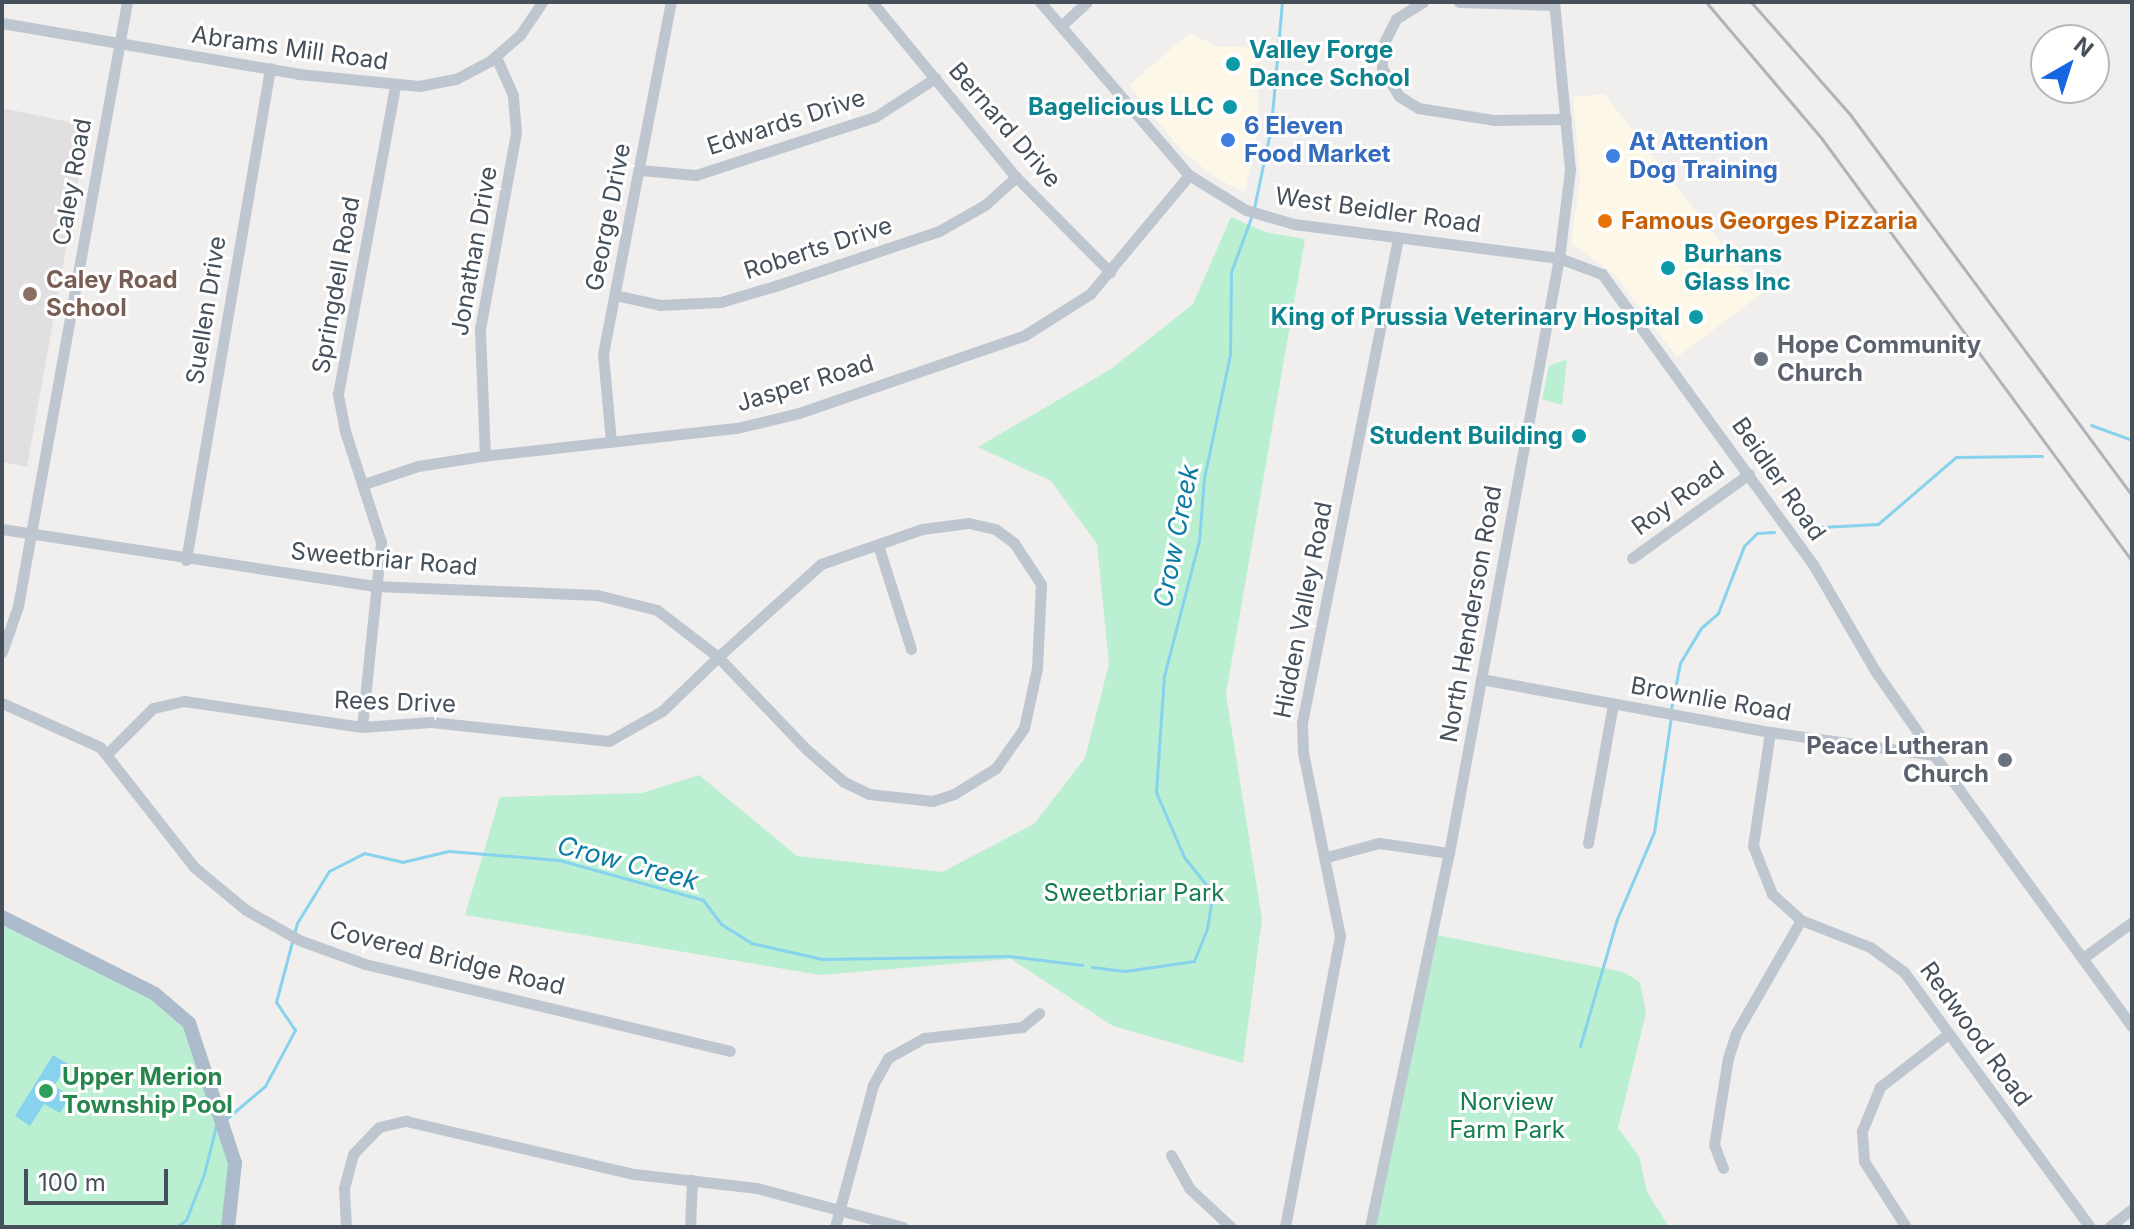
<!DOCTYPE html>
<html>
<head>
<meta charset="utf-8">
<style>
	body { margin:0 }
	#map { position:relative; width:2134px; height:1229px; overflow:hidden; background:#f1eeee; font-family:Inter,sans-serif }
	div>[style] { position:absolute }
	[style*='--x'] { left:calc(var(--x)*1px); top:calc(var(--y)*1px); width:calc(var(--w)*1px); rotate:calc(var(--a)*1deg) }
	.commercial>* { inset:0; background:#fcf7e6 }
	.education>* { inset:0; background:#e2dfe0 }
	.green>* { inset:0; background:#bbefd2 }
	.water>* { inset:0; background:#87d3ed }
	.stream>* { height:3px; margin:-1.5px; padding:0 1.5px; transform-origin:1.5px; border-radius:1.5px; background:#87d3ed }
	.minor>* { height:11px; margin:-5.5px; padding:0 5.5px; transform-origin:5.5px; border-radius:5.5px; background:#bec7d0 }
	.major>* { height:14px; margin:-7px; padding:0 7px; transform-origin:7px; border-radius:7px; background:#adbccd }
	.rail>* { height:3px; margin:-1.5px; padding:0 1.5px; transform-origin:1.5px; border-radius:1.5px; background:#b0b3b8 }
	.dots>* { width:22px; height:22px; translate:-50% -50%; box-sizing:border-box; border:4px solid #fff; border-radius:50% }
	span { translate:-50% -50%; white-space:nowrap; text-align:center; line-height:1.15; -webkit-text-stroke:6px #fff; paint-order:stroke }
	.street-label { font-size:24px; color:#46505b }
	.culture-label { font-size:24px; color:#0d838f; font-weight:700 }
	.left { translate:0 -50%; text-align:left }
	.right { translate:-100% -50%; text-align:right }
	.shop-label { font-size:24px; color:#366cbe; font-weight:700 }
	.food-label { font-size:24px; color:#c56008; font-weight:700 }
	.education-label { font-size:24px; color:#785e54; font-weight:700 }
	.worship-label { font-size:24px; color:#5b616d; font-weight:700 }
	.park-label { font-size:24px; color:#157e4e }
	.leisure-label { font-size:24px; color:#27864d; font-weight:700 }
	.water-label { font-size:26px; color:#0a7ba2; font-style:italic }
	.frame { position:absolute; inset:0; border:4px solid #46505b; pointer-events:none }
	.north { position:absolute; left:2030px; top:24px; width:80px; height:80px; box-sizing:border-box; background:#fff; border:2px solid #b5b9bd; border-radius:50%; rotate:39deg; font-size:22px; font-weight:700; line-height:32px; text-align:center; color:#46505b }
	.north::after { content:''; display:block; margin:auto; width:28px; height:36px; background:#1666e2; clip-path:polygon(50% 0,100% 100%,50% 72%,0 100%) }
	.scale { position:absolute; left:24px; top:1169px; width:144px; height:36px; box-sizing:border-box; border:4px solid #46505b; border-top:0; padding-left:10px; font-size:24px; line-height:28px; white-space:nowrap; color:#46505b; -webkit-text-stroke:6px #fff; paint-order:stroke }
</style>
</head>
<body>
<div id="map">
	<div class="commercial">
		<i style="clip-path:polygon(1190px 33px,1216px 46px,1256px 48px,1259px 125px,1245px 192px,1214px 177px,1179px 148px,1129px 85px)"></i>
		<i style="clip-path:polygon(1604px 94px,1761px 294px,1677px 357px,1615px 275px,1571px 243px,1580px 180px,1573px 97px)"></i>
	</div>
	<div class="education">
		<i style="clip-path:polygon(2px 108px,88px 126px,27px 467px,2px 462px)"></i>
	</div>
	<div class="green">
		<i style="clip-path:polygon(1231px 217px,1265px 232px,1305px 239px,1226px 694px,1262px 919px,1243px 1063px,1113px 1026px,1011px 959px,820px 975px,465px 915px,500px 797px,642px 793px,699px 775px,797px 856px,942px 872px,1034px 824px,1085px 758px,1109px 664px,1097px 544px,1051px 481px,978px 447px,1111px 369px,1193px 304px)"></i>
		<i style="clip-path:polygon(1567px 359px,1562px 405px,1542px 399px,1549px 366px)"></i>
		<i style="clip-path:polygon(2px 917px,183px 1016px,233px 1154px,228px 1227px,2px 1227px)"></i>
		<i style="clip-path:polygon(1432px 934px,1623px 972px,1640px 982px,1646px 1013px,1618px 1128px,1639px 1156px,1647px 1192px,1669px 1227px,1372px 1227px)"></i>
	</div>
	<div class="water">
		<i style="clip-path:polygon(53px 1055px,68px 1064px,54px 1086px,70px 1096px,60px 1113px,44px 1104px,30px 1126px,15px 1116px)"></i>
	</div>
	<div class="stream">
		<i style="--x:1254;--y:208;--w:83;--a:-78.1"></i>
		<i style="--x:1271;--y:127;--w:125;--a:-85"></i>
		<i style="--x:2091;--y:425;--w:44;--a:20.1"></i>
		<i style="--x:1802;--y:528;--w:76;--a:-3"></i>
		<i style="--x:1878;--y:524;--w:103;--a:-40.7"></i>
		<i style="--x:1956;--y:457;--w:86;--a:-0.7"></i>
		<i style="--x:1671;--y:709;--w:47;--a:-78.9"></i>
		<i style="--x:1680;--y:663;--w:41;--a:-59"></i>
		<i style="--x:1701;--y:628;--w:23;--a:-41"></i>
		<i style="--x:1718;--y:613;--w:72;--a:-68.8"></i>
		<i style="--x:1744;--y:546;--w:18;--a:-45"></i>
		<i style="--x:1757;--y:533;--w:17;--a:-3"></i>
		<i style="--x:1092;--y:967;--w:33;--a:7"></i>
		<i style="--x:1125;--y:971;--w:70;--a:-8.2"></i>
		<i style="--x:1194;--y:961;--w:35;--a:-68"></i>
		<i style="--x:1207;--y:929;--w:36;--a:-81"></i>
		<i style="--x:1213;--y:893;--w:46;--a:-128.9"></i>
		<i style="--x:1184;--y:857;--w:71;--a:-113.3"></i>
		<i style="--x:1156;--y:792;--w:116;--a:-86.1"></i>
		<i style="--x:1164;--y:676;--w:139;--a:-75.5"></i>
		<i style="--x:1199;--y:541;--w:63;--a:-85.5"></i>
		<i style="--x:1204;--y:478;--w:126;--a:-78.1"></i>
		<i style="--x:1230;--y:355;--w:83;--a:-89.3"></i>
		<i style="--x:1231;--y:272;--w:61;--a:-69.8"></i>
		<i style="--x:1580;--y:1046;--w:132;--a:-73.8"></i>
		<i style="--x:1617;--y:919;--w:95;--a:-67"></i>
		<i style="--x:1654;--y:832;--w:116;--a:-81.6"></i>
		<i style="--x:226;--y:1119;--w:51;--a:-40.2"></i>
		<i style="--x:265;--y:1086;--w:64;--a:-61.8"></i>
		<i style="--x:295;--y:1030;--w:34;--a:-124"></i>
		<i style="--x:276;--y:1002;--w:82;--a:-75.1"></i>
		<i style="--x:297;--y:923;--w:61;--a:-58.4"></i>
		<i style="--x:329;--y:871;--w:39;--a:-27"></i>
		<i style="--x:364;--y:853;--w:39;--a:13"></i>
		<i style="--x:402;--y:862;--w:48;--a:-13.2"></i>
		<i style="--x:449;--y:851;--w:110;--a:4.7"></i>
		<i style="--x:559;--y:860;--w:149;--a:15.5"></i>
		<i style="--x:703;--y:900;--w:30;--a:53"></i>
		<i style="--x:721;--y:924;--w:36;--a:32"></i>
		<i style="--x:751;--y:943;--w:73;--a:12.7"></i>
		<i style="--x:822;--y:959;--w:187;--a:-0.9"></i>
		<i style="--x:1009;--y:956;--w:74;--a:7"></i>
		<i style="--x:176;--y:1227;--w:12;--a:-35"></i>
		<i style="--x:186;--y:1220;--w:49;--a:-68.6"></i>
		<i style="--x:204;--y:1174;--w:49;--a:-76"></i>
	</div>
	<div class="minor">
		<i style="--x:872;--y:2;--w:227;--a:50.6"></i>
		<i style="--x:1016;--y:177;--w:134;--a:45.3"></i>
		<i style="--x:1040;--y:2;--w:228;--a:49.3"></i>
		<i style="--x:1189;--y:175;--w:67;--a:31.6"></i>
		<i style="--x:1246;--y:210;--w:50;--a:16.3"></i>
		<i style="--x:1294;--y:224;--w:267;--a:7.3"></i>
		<i style="--x:1559;--y:258;--w:46;--a:20.4"></i>
		<i style="--x:1602;--y:274;--w:361;--a:54"></i>
		<i style="--x:1814;--y:566;--w:123;--a:59.7"></i>
		<i style="--x:1876;--y:672;--w:101;--a:55.1"></i>
		<i style="--x:1423;--y:2;--w:32;--a:148"></i>
		<i style="--x:1396;--y:19;--w:31;--a:117"></i>
		<i style="--x:1382;--y:47;--w:21;--a:90"></i>
		<i style="--x:1382;--y:68;--w:33;--a:59"></i>
		<i style="--x:1399;--y:96;--w:22;--a:32"></i>
		<i style="--x:1418;--y:108;--w:78;--a:8.9"></i>
		<i style="--x:1495;--y:120;--w:71;--a:-0.8"></i>
		<i style="--x:1459;--y:2;--w:95;--a:1.8"></i>
		<i style="--x:2;--y:23;--w:301;--a:9.7"></i>
		<i style="--x:299;--y:74;--w:121;--a:5.7"></i>
		<i style="--x:419;--y:86;--w:38;--a:-11"></i>
		<i style="--x:456;--y:79;--w:38;--a:-28"></i>
		<i style="--x:490;--y:61;--w:40;--a:-41"></i>
		<i style="--x:520;--y:35;--w:40;--a:-56"></i>
		<i style="--x:1061;--y:26;--w:35;--a:-43"></i>
		<i style="--x:640;--y:170;--w:56;--a:5.1"></i>
		<i style="--x:696;--y:175;--w:188;--a:-18"></i>
		<i style="--x:875;--y:117;--w:72;--a:-33"></i>
		<i style="--x:615;--y:295;--w:46;--a:12.5"></i>
		<i style="--x:660;--y:305;--w:61;--a:-2.8"></i>
		<i style="--x:721;--y:302;--w:59;--a:-16.6"></i>
		<i style="--x:778;--y:285;--w:170;--a:-18.5"></i>
		<i style="--x:939;--y:231;--w:53;--a:-29.5"></i>
		<i style="--x:985;--y:205;--w:42;--a:-42.1"></i>
		<i style="--x:611;--y:442;--w:88;--a:-95.2"></i>
		<i style="--x:603;--y:354;--w:359;--a:-79.1"></i>
		<i style="--x:485;--y:456;--w:127;--a:-92.3"></i>
		<i style="--x:480;--y:329;--w:200;--a:-79.6"></i>
		<i style="--x:516;--y:132;--w:37;--a:-95"></i>
		<i style="--x:513;--y:95;--w:42;--a:-114.1"></i>
		<i style="--x:364;--y:484;--w:57;--a:-18.4"></i>
		<i style="--x:418;--y:466;--w:65;--a:-8.9"></i>
		<i style="--x:482;--y:456;--w:257;--a:-6.3"></i>
		<i style="--x:737;--y:428;--w:64;--a:-13.6"></i>
		<i style="--x:799;--y:413;--w:239;--a:-19"></i>
		<i style="--x:1025;--y:335;--w:77;--a:-32.2"></i>
		<i style="--x:1090;--y:294;--w:155;--a:-50.2"></i>
		<i style="--x:969;--y:523;--w:27;--a:13"></i>
		<i style="--x:995;--y:529;--w:24;--a:36"></i>
		<i style="--x:1014;--y:543;--w:49;--a:56.6"></i>
		<i style="--x:1041;--y:584;--w:84;--a:92.7"></i>
		<i style="--x:1037;--y:668;--w:61;--a:102.2"></i>
		<i style="--x:1024;--y:728;--w:49;--a:125"></i>
		<i style="--x:996;--y:768;--w:49;--a:148.2"></i>
		<i style="--x:954;--y:794;--w:22;--a:162"></i>
		<i style="--x:933;--y:801;--w:64;--a:-173.8"></i>
		<i style="--x:869;--y:794;--w:28;--a:-154"></i>
		<i style="--x:844;--y:782;--w:49;--a:-139.1"></i>
		<i style="--x:807;--y:750;--w:129;--a:-133.7"></i>
		<i style="--x:718;--y:657;--w:139;--a:-42.1"></i>
		<i style="--x:821;--y:564;--w:107;--a:-19.1"></i>
		<i style="--x:922;--y:529;--w:47;--a:-7.3"></i>
		<i style="--x:2;--y:529;--w:377;--a:8.7"></i>
		<i style="--x:375;--y:586;--w:222;--a:2.3"></i>
		<i style="--x:597;--y:595;--w:62;--a:14"></i>
		<i style="--x:657;--y:610;--w:77;--a:37.6"></i>
		<i style="--x:718;--y:657;--w:78;--a:136"></i>
		<i style="--x:662;--y:711;--w:61;--a:150.5"></i>
		<i style="--x:609;--y:741;--w:179;--a:-173.9"></i>
		<i style="--x:431;--y:722;--w:69;--a:175.9"></i>
		<i style="--x:362;--y:727;--w:180;--a:-171.7"></i>
		<i style="--x:184;--y:701;--w:32;--a:167"></i>
		<i style="--x:153;--y:708;--w:65;--a:135"></i>
		<i style="--x:878;--y:545;--w:109;--a:72.4"></i>
		<i style="--x:1632;--y:558;--w:144;--a:-35.7"></i>
		<i style="--x:186;--y:560;--w:499;--a:-80.3"></i>
		<i style="--x:2;--y:652;--w:49;--a:-70.8"></i>
		<i style="--x:18;--y:606;--w:614;--a:-79.77"></i>
		<i style="--x:1481;--y:679;--w:294;--a:10.4"></i>
		<i style="--x:1770;--y:732;--w:166;--a:8"></i>
		<i style="--x:1934;--y:755;--w:336;--a:53.9"></i>
		<i style="--x:2;--y:703;--w:107;--a:24.2"></i>
		<i style="--x:100;--y:747;--w:152;--a:51.9"></i>
		<i style="--x:194;--y:867;--w:67;--a:39.6"></i>
		<i style="--x:246;--y:910;--w:61;--a:29.5"></i>
		<i style="--x:299;--y:940;--w:70;--a:20"></i>
		<i style="--x:365;--y:964;--w:375;--a:13.4"></i>
		<i style="--x:362;--y:727;--w:186;--a:-84.1"></i>
		<i style="--x:381;--y:542;--w:117;--a:-108"></i>
		<i style="--x:345;--y:431;--w:38;--a:-101"></i>
		<i style="--x:338;--y:394;--w:313;--a:-79.5"></i>
		<i style="--x:1770;--y:732;--w:115;--a:98.5"></i>
		<i style="--x:1753;--y:846;--w:52;--a:68.4"></i>
		<i style="--x:1772;--y:894;--w:39;--a:42"></i>
		<i style="--x:1801;--y:920;--w:74;--a:21.4"></i>
		<i style="--x:1870;--y:947;--w:42;--a:36.3"></i>
		<i style="--x:1904;--y:972;--w:316;--a:53.9"></i>
		<i style="--x:1588;--y:843;--w:141;--a:-79.8"></i>
		<i style="--x:1327;--y:857;--w:54;--a:-15.1"></i>
		<i style="--x:1379;--y:843;--w:71;--a:8.1"></i>
		<i style="--x:2083;--y:958;--w:61;--a:-36.3"></i>
		<i style="--x:1171;--y:1155;--w:38;--a:61"></i>
		<i style="--x:1189;--y:1188;--w:57;--a:42.9"></i>
		<i style="--x:1723;--y:1168;--w:25;--a:-111"></i>
		<i style="--x:1714;--y:1145;--w:88;--a:-80.9"></i>
		<i style="--x:1728;--y:1058;--w:26;--a:-72"></i>
		<i style="--x:1736;--y:1033;--w:130;--a:-60.1"></i>
		<i style="--x:346;--y:1227;--w:39;--a:-93"></i>
		<i style="--x:344;--y:1188;--w:35;--a:-75"></i>
		<i style="--x:353;--y:1154;--w:37;--a:-46"></i>
		<i style="--x:379;--y:1127;--w:28;--a:-13"></i>
		<i style="--x:406;--y:1121;--w:234;--a:13.1"></i>
		<i style="--x:634;--y:1174;--w:124;--a:6.5"></i>
		<i style="--x:757;--y:1188;--w:151;--a:15"></i>
		<i style="--x:690;--y:1227;--w:47;--a:-87.6"></i>
		<i style="--x:835;--y:1227;--w:147;--a:-75"></i>
		<i style="--x:873;--y:1085;--w:31;--a:-61"></i>
		<i style="--x:888;--y:1058;--w:41;--a:-29.1"></i>
		<i style="--x:924;--y:1038;--w:99;--a:-6.4"></i>
		<i style="--x:1022;--y:1027;--w:22;--a:-39"></i>
		<i style="--x:1285;--y:1227;--w:296;--a:-79.3"></i>
		<i style="--x:1340;--y:936;--w:188;--a:-101.4"></i>
		<i style="--x:1303;--y:752;--w:29;--a:-92"></i>
		<i style="--x:1302;--y:723;--w:495;--a:-78.8"></i>
		<i style="--x:1370;--y:1227;--w:382;--a:-78.1"></i>
		<i style="--x:1449;--y:853;--w:605;--a:-79.53"></i>
		<i style="--x:1559;--y:258;--w:89;--a:-82.9"></i>
		<i style="--x:1570;--y:170;--w:169;--a:-95.4"></i>
		<i style="--x:1906;--y:1227;--w:78;--a:-122.5"></i>
		<i style="--x:1864;--y:1161;--w:30;--a:-94"></i>
		<i style="--x:1862;--y:1131;--w:48;--a:-67.8"></i>
		<i style="--x:1880;--y:1087;--w:86;--a:-37.9"></i>
		<i style="--x:2109;--y:1227;--w:29;--a:-38"></i>
	</div>
	<div class="major">
		<i style="--x:2;--y:917;--w:171;--a:26.7"></i>
		<i style="--x:155;--y:994;--w:45;--a:40.5"></i>
		<i style="--x:189;--y:1023;--w:147;--a:71.8"></i>
		<i style="--x:235;--y:1163;--w:64;--a:96.2"></i>
	</div>
	<div class="rail">
		<i style="--x:1706;--y:2;--w:180;--a:49.7"></i>
		<i style="--x:1822;--y:139;--w:524;--a:53.7"></i>
		<i style="--x:1751;--y:2;--w:148;--a:48.6"></i>
		<i style="--x:1849;--y:113;--w:476;--a:53.5"></i>
	</div>
	<div class="dots">
		<i style="left:1233px;top:64px;background:#0f9aa8"></i>
		<i style="left:1230px;top:107px;background:#0f9aa8"></i>
		<i style="left:1228px;top:140px;background:#3f7fe0"></i>
		<i style="left:1613px;top:156px;background:#3f7fe0"></i>
		<i style="left:1605px;top:221px;background:#e8710a"></i>
		<i style="left:1668px;top:268px;background:#0f9aa8"></i>
		<i style="left:30px;top:294px;background:#8d6e63"></i>
		<i style="left:1696px;top:317px;background:#0f9aa8"></i>
		<i style="left:1761px;top:359px;background:#6b7280"></i>
		<i style="left:1579px;top:436px;background:#0f9aa8"></i>
		<i style="left:2005px;top:760px;background:#6b7280"></i>
		<i style="left:46px;top:1091px;background:#2e9e5b"></i>
	</div>
	<div class="street-label">
		<span style="left:290px;top:48px;rotate:8deg">Abrams Mill Road</span>
		<span style="left:786px;top:122px;rotate:-18deg">Edwards Drive</span>
		<span style="left:1005px;top:125px;rotate:49deg">Bernard Drive</span>
		<span style="left:72px;top:182px;rotate:-80deg">Caley Road</span>
		<span style="left:1378px;top:210px;rotate:8deg">West Beidler Road</span>
		<span style="left:608px;top:217px;rotate:-79deg">George Drive</span>
		<span style="left:818px;top:248px;rotate:-18deg">Roberts Drive</span>
		<span style="left:474px;top:251px;rotate:-80deg">Jonathan Drive</span>
		<span style="left:336px;top:285px;rotate:-80deg">Springdell Road</span>
		<span style="left:206px;top:310px;rotate:-81deg">Suellen Drive</span>
		<span style="left:805px;top:383px;rotate:-17deg">Jasper Road</span>
		<span style="left:1779px;top:479px;rotate:55deg">Beidler Road</span>
		<span style="left:1678px;top:498px;rotate:-36deg">Roy Road</span>
		<span style="left:384px;top:559px;rotate:5deg">Sweetbriar Road</span>
		<span style="left:1303px;top:610px;rotate:-79deg">Hidden Valley Road</span>
		<span style="left:1471px;top:614px;rotate:-80deg">North Henderson Road</span>
		<span style="left:1711px;top:699px;rotate:10deg">Brownlie Road</span>
		<span style="left:395px;top:702px;rotate:2deg">Rees Drive</span>
		<span style="left:447px;top:958px;rotate:14deg">Covered Bridge Road</span>
		<span style="left:1976px;top:1034px;rotate:54deg">Redwood Road</span>
	</div>
	<div class="culture-label">
		<span class="left" style="left:1249px;top:64px">Valley Forge<br>Dance School</span>
		<span class="right" style="left:1214px;top:107px">Bagelicious LLC</span>
		<span class="left" style="left:1684px;top:268px">Burhans<br>Glass Inc</span>
		<span class="right" style="left:1680px;top:317px">King of Prussia Veterinary Hospital</span>
		<span class="right" style="left:1563px;top:436px">Student Building</span>
	</div>
	<div class="shop-label">
		<span class="left" style="left:1244px;top:140px">6 Eleven<br>Food Market</span>
		<span class="left" style="left:1629px;top:156px">At Attention<br>Dog Training</span>
	</div>
	<div class="food-label">
		<span class="left" style="left:1621px;top:221px">Famous Georges Pizzaria</span>
	</div>
	<div class="education-label">
		<span class="left" style="left:46px;top:294px">Caley Road<br>School</span>
	</div>
	<div class="worship-label">
		<span class="left" style="left:1777px;top:359px">Hope Community<br>Church</span>
		<span class="right" style="left:1989px;top:760px">Peace Lutheran<br>Church</span>
	</div>
	<div class="park-label">
		<span style="left:1134px;top:893px">Sweetbriar Park</span>
		<span style="left:1507px;top:1116px">Norview<br>Farm Park</span>
	</div>
	<div class="leisure-label">
		<span class="left" style="left:62px;top:1091px">Upper Merion<br>Township Pool</span>
	</div>
	<div class="water-label">
		<span style="left:1176px;top:536px;rotate:-79deg">Crow Creek</span>
		<span style="left:628px;top:863px;rotate:15deg">Crow Creek</span>
	</div>
	<div class="frame"></div>
	<div class="north">N</div>
	<div class="scale">100 m</div>
</div>
</body>
</html>
